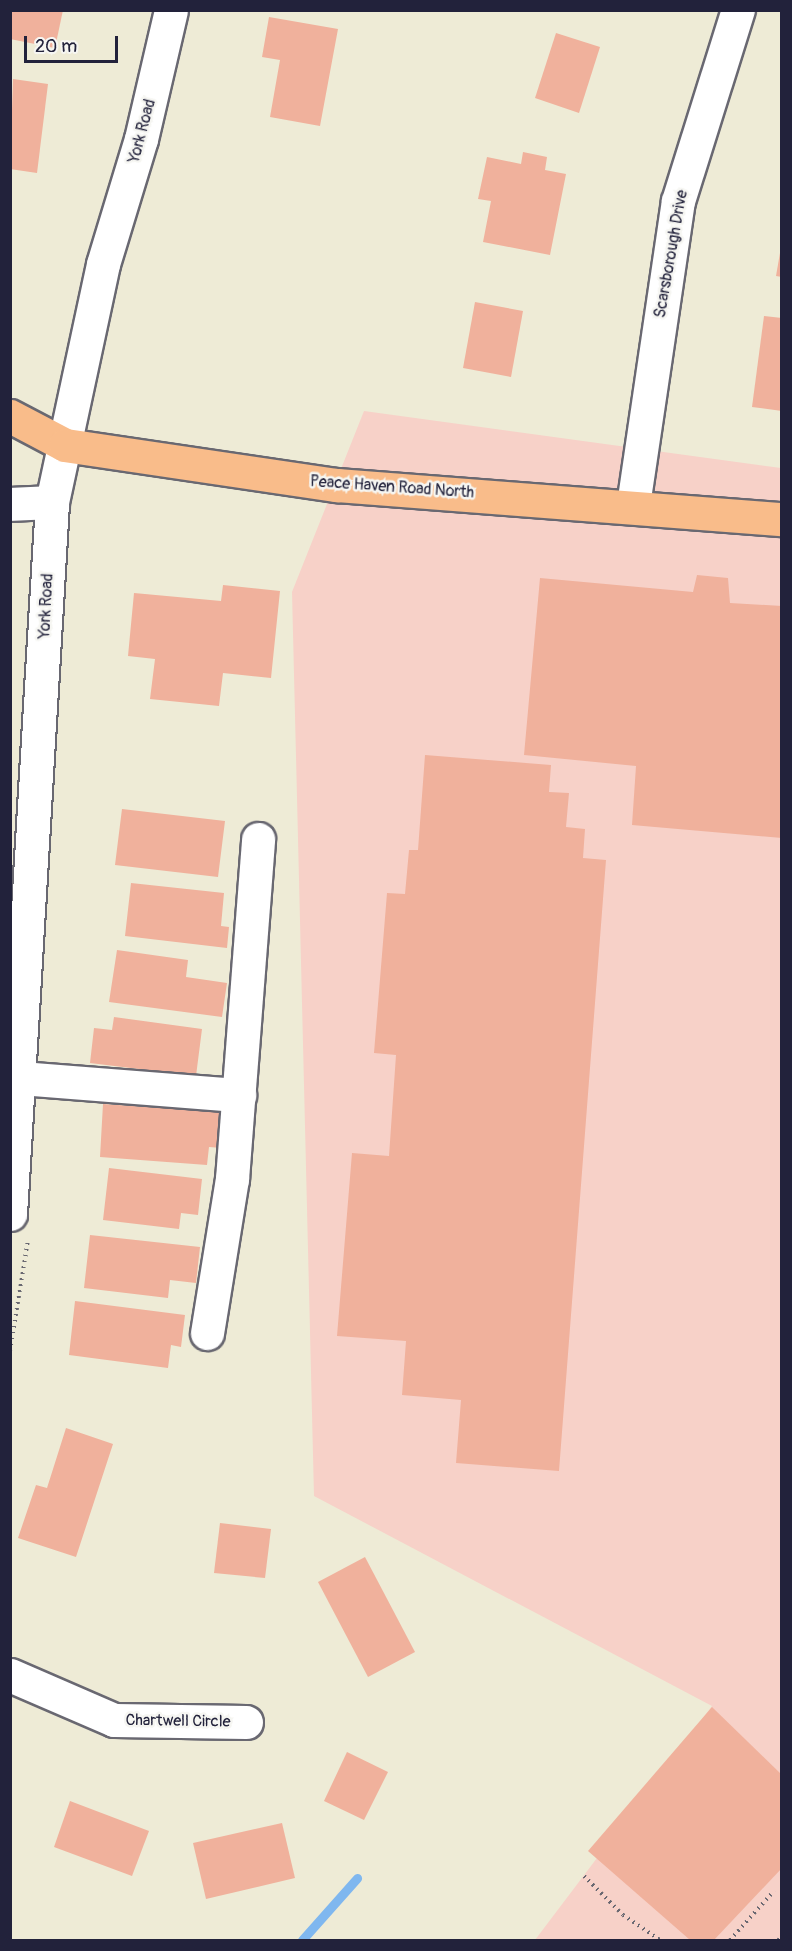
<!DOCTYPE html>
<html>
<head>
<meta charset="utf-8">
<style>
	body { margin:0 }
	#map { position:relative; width:792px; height:1951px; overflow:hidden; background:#eeebd6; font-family:Pangolin,sans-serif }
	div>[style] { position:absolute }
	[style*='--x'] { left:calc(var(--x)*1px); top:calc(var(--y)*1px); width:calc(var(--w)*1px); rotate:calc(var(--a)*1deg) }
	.built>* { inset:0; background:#f7d1c8 }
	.stream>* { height:9px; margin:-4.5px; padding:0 4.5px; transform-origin:4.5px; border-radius:4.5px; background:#7fb7ef }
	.building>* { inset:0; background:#f0b19c }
	.path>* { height:4px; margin-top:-2px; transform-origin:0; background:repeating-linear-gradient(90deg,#696871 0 1.5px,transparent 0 6px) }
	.roads { filter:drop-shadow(2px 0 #696871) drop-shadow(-2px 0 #696871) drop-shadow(0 2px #696871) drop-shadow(0 -2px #696871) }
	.minor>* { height:33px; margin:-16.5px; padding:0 16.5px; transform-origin:16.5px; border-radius:16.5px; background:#fff }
	.major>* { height:33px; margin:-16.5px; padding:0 16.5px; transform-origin:16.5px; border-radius:16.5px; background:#f9bc8a }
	span { translate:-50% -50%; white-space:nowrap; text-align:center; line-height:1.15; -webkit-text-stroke:5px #f6f6f2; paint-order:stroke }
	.street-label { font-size:16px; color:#22223b }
	.frame { position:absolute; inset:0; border:12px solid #22223b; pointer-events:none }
	.scale { position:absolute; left:24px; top:36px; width:94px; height:27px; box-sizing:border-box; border:3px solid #22223b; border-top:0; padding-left:8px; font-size:18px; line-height:21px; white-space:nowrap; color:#22223b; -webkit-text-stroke:4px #f6f6f2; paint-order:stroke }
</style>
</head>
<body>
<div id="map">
	<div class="built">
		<i style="clip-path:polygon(364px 411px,781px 468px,781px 1940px,535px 1940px,712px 1706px,314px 1496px,292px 592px)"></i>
	</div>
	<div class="stream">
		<i style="--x:302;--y:1940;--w:83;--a:-48.4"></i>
	</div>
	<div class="building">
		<i style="clip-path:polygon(10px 10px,63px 10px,55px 48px,10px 39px)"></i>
		<i style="clip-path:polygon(269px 17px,338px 29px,320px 126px,270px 117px,280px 60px,262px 57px)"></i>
		<i style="clip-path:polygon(556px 33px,600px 47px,579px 113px,535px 98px)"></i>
		<i style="clip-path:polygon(13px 79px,48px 84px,37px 173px,10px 169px)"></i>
		<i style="clip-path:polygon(523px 152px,547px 157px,545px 170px,566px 174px,550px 255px,483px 242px,491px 201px,478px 199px,487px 157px,521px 164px)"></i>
		<i style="clip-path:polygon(780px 253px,782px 253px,782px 277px,776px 276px)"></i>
		<i style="clip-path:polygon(475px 302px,523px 311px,511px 377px,463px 368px)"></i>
		<i style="clip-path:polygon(764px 316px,782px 318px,782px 411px,752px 407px)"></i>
		<i style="clip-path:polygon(697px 575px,728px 578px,730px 603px,782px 606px,782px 838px,632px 825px,636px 766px,524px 755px,540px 578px,693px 592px)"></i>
		<i style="clip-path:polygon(223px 585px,280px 591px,271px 678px,223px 673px,219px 706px,150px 699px,155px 659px,128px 656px,134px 593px,221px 601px)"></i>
		<i style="clip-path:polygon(425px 755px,551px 765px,549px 792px,569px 793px,566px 827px,585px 829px,583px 858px,606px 860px,559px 1471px,456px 1463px,461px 1400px,402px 1395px,406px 1341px,337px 1336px,352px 1153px,389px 1156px,396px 1055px,374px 1053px,387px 893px,405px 894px,409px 850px,418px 850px)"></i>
		<i style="clip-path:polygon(122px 809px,225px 821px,218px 877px,115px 865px)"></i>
		<i style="clip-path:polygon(131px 883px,224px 893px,221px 926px,229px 927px,227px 948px,125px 936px)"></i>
		<i style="clip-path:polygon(117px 950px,188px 960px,186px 977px,227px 983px,222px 1017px,109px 1002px)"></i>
		<i style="clip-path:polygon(114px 1017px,202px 1029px,196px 1076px,90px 1063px,94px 1028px,112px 1030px)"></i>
		<i style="clip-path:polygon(103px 1104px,224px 1112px,222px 1148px,209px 1147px,207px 1165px,100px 1157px)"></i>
		<i style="clip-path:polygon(109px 1168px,202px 1179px,198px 1215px,181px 1213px,179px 1229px,103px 1220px)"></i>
		<i style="clip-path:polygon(90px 1235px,200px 1247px,196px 1283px,170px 1280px,168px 1298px,84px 1288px)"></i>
		<i style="clip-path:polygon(75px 1301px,185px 1315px,181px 1347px,171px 1345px,168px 1368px,69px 1355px)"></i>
		<i style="clip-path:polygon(66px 1428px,113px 1444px,76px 1557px,18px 1538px,36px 1485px,47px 1488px)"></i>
		<i style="clip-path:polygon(220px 1523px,271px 1529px,265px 1578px,214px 1573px)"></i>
		<i style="clip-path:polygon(365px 1557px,415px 1652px,368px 1677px,318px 1582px)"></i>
		<i style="clip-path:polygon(712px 1707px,782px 1775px,782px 1868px,714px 1940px,690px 1940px,588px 1851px)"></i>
		<i style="clip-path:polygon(347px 1752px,388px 1772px,364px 1820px,324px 1801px)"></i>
		<i style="clip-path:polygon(70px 1801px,149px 1831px,132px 1876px,54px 1847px)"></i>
		<i style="clip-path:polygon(282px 1823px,295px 1878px,206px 1899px,193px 1843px)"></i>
	</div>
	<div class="path">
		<i style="--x:10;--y:1351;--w:112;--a:-80.8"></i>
		<i style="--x:584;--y:1876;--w:55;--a:45"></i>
		<i style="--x:623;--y:1915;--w:45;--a:34"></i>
		<i style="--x:730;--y:1940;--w:66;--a:-48.1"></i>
		<i style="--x:778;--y:1940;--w:5;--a:-37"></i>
	</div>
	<div class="roads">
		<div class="minor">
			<i style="--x:10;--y:504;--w:42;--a:-2.7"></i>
			<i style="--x:633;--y:505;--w:307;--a:-81.6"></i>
			<i style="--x:678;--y:201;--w:200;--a:-72.6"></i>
			<i style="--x:21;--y:1078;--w:219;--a:4.5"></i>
			<i style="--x:10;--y:1214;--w:713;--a:-86.62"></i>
			<i style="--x:52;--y:502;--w:243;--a:-77.9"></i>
			<i style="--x:103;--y:264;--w:131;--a:-73.1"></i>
			<i style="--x:141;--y:139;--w:132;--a:-76.9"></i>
			<i style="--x:207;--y:1333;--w:156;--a:-80.8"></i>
			<i style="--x:232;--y:1179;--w:341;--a:-85.6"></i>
			<i style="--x:10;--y:1675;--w:113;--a:23.4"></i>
			<i style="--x:114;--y:1720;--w:132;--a:0.9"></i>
		</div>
		<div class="major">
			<i style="--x:10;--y:416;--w:62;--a:27.8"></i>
			<i style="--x:65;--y:445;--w:275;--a:8.4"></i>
			<i style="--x:337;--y:485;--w:446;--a:4.4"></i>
		</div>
	</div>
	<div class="street-label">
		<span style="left:142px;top:131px;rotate:-75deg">York Road</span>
		<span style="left:671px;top:254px;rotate:-80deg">Scarsborough Drive</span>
		<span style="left:392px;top:487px;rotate:4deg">Peace Haven Road North</span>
		<span style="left:46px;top:606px;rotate:-87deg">York Road</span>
		<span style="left:178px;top:1721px;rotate:1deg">Chartwell Circle</span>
	</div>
	<div class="frame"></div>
	<div class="scale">20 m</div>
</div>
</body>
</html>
